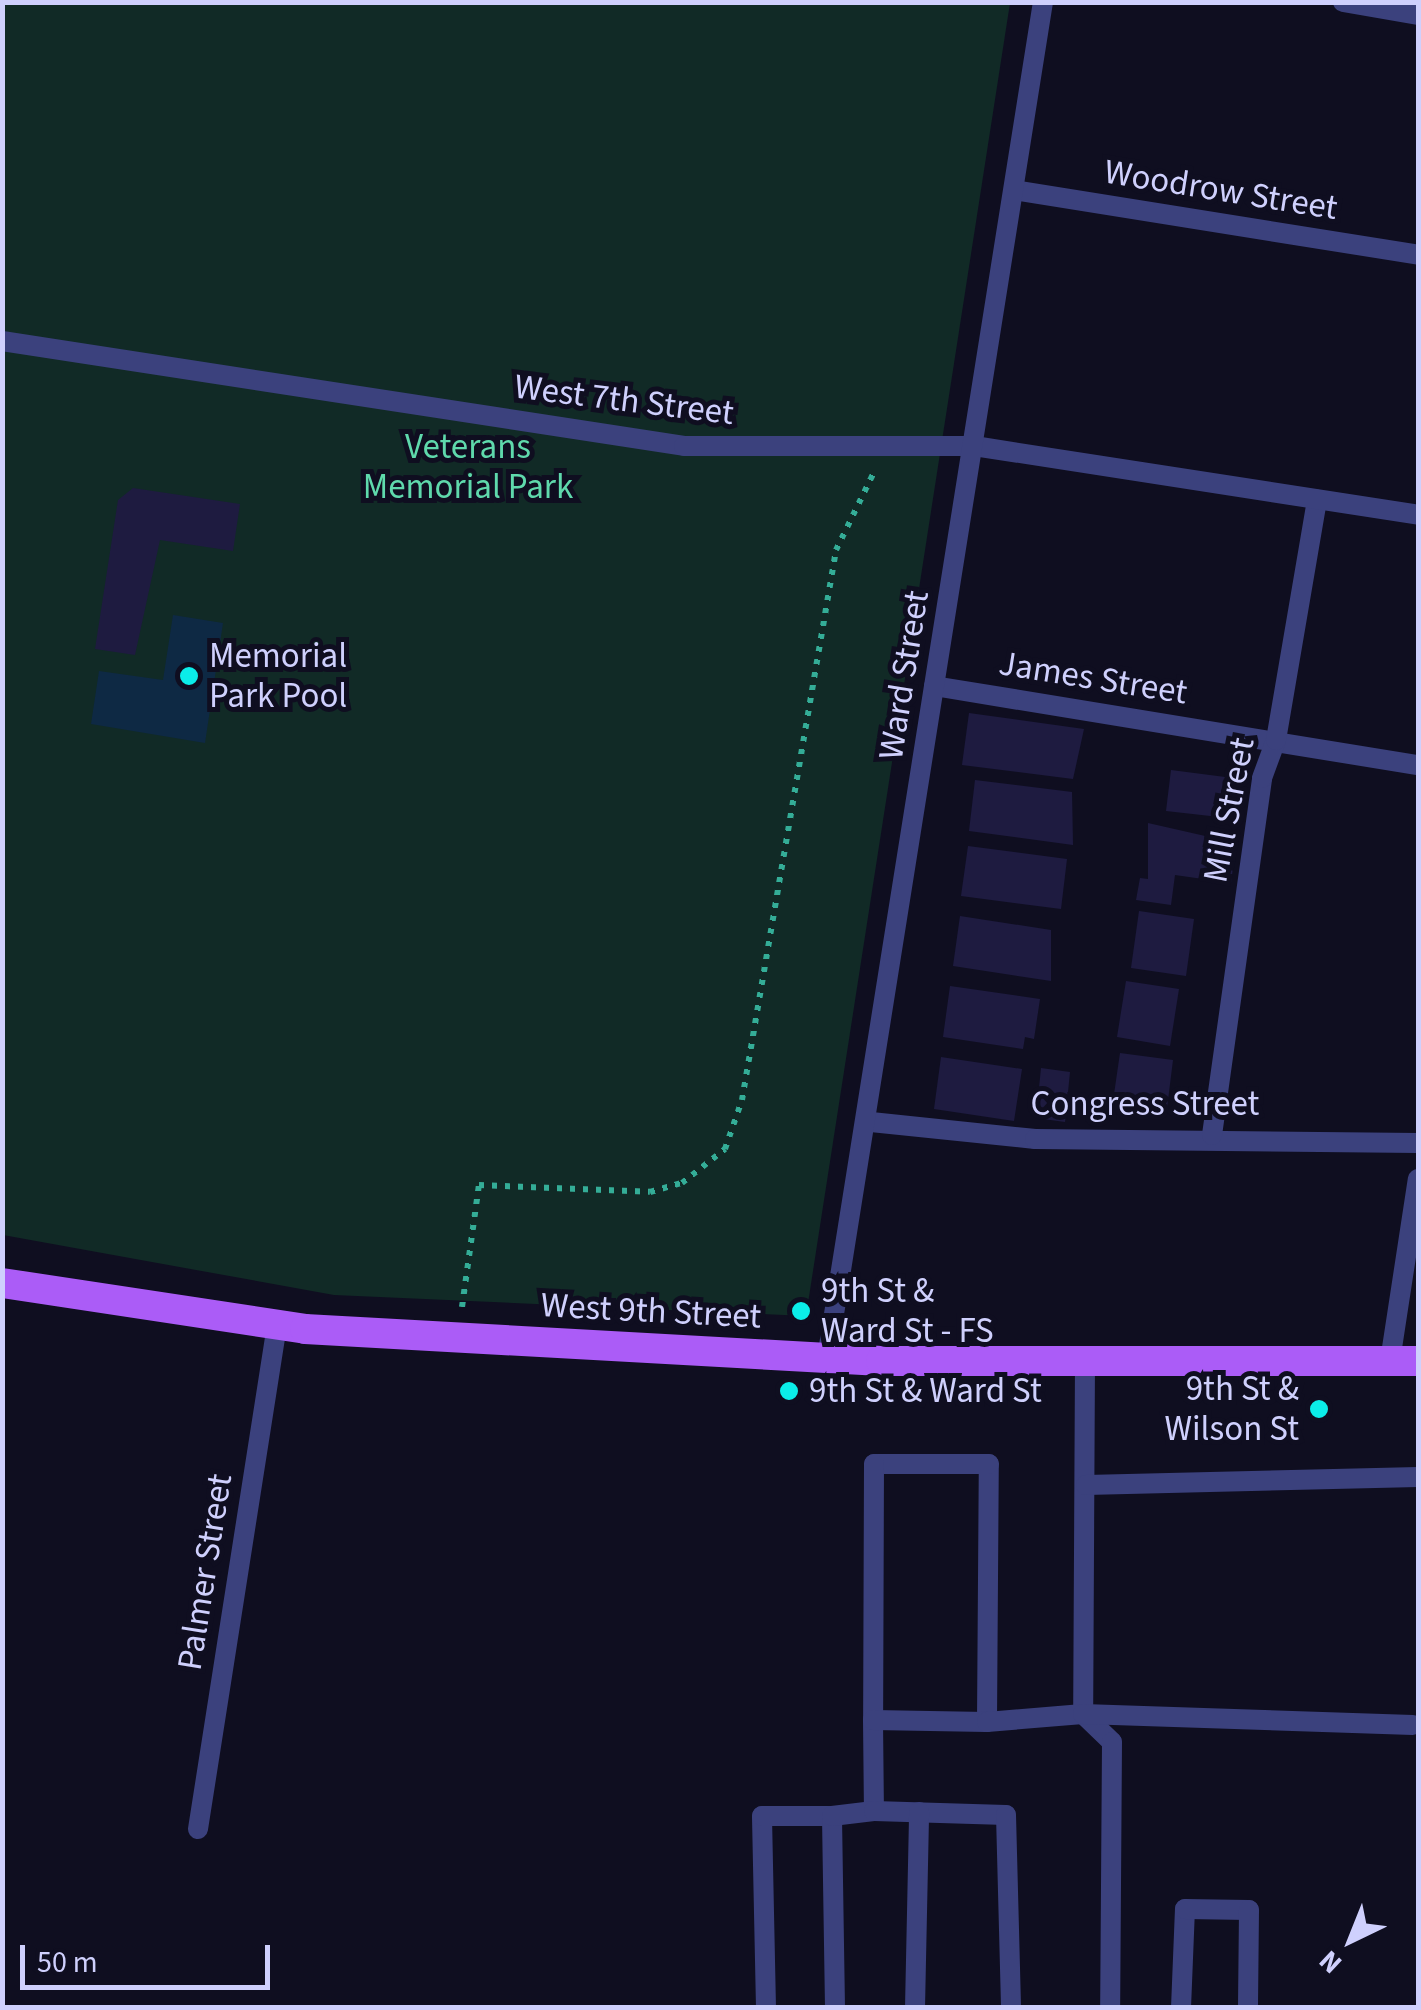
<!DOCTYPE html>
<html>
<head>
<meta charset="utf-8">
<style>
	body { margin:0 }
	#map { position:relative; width:1421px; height:2010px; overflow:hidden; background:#0f0e20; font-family:"Source Sans 3",sans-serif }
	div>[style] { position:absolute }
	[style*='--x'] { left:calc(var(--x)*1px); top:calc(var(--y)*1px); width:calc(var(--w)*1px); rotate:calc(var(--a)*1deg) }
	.green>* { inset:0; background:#112a26 }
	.water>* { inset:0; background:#0e2944 }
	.building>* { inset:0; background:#1e1b40 }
	.path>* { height:6px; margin-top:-3px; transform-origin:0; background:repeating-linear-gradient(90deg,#34ad97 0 5px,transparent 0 13px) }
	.lane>* { height:20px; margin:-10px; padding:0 10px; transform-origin:10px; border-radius:10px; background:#3b417d }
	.street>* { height:20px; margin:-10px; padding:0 10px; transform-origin:10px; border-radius:10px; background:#3b417d }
	.primary>* { height:30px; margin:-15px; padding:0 15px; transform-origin:15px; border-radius:15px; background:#ab5cf7 }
	.dots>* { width:28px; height:28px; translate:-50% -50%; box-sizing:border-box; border:5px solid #0f0e20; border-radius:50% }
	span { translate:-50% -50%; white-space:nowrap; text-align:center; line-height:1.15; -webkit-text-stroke:10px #0f0e20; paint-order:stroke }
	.street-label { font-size:35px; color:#cfd0fd }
	.park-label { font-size:35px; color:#5fd9ac }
	.poi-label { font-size:35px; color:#cfd0fd }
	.left { translate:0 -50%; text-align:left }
	.right { translate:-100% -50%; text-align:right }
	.frame { position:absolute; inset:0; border:5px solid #cfd0fd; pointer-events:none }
	.north { position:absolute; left:1301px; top:1890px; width:100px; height:100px; -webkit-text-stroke:8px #0f0e20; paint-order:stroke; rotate:223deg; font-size:28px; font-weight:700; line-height:40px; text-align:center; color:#cfd0fd }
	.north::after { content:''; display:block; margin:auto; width:35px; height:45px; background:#cfd0fd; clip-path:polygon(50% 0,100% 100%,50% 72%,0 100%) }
	.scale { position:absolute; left:20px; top:1945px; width:250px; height:45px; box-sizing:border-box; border:5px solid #cfd0fd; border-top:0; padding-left:12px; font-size:30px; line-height:35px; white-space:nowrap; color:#cfd0fd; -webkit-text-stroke:8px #0f0e20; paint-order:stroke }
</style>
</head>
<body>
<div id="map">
	<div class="green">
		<i style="clip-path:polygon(2px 3px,1010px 3px,806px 1316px,334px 1295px,3px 1235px)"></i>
	</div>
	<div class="water">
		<i style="clip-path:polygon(173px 615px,223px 623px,205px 743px,91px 724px,99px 671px,163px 680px)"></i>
	</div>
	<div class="building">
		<i style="clip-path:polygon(133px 488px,240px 504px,233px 551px,160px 540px,135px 655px,95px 649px,118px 500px)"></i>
		<i style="clip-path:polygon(969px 713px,1084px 729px,1073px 779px,962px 765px)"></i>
		<i style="clip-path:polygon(1171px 770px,1233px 778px,1228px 818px,1166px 811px)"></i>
		<i style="clip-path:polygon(975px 780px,1072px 792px,1073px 845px,969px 831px)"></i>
		<i style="clip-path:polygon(1148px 823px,1236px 843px,1231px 883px,1175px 875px,1171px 905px,1136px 900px,1140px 878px,1148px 879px)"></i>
		<i style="clip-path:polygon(968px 846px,1067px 859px,1061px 909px,961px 896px)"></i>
		<i style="clip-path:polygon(1139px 911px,1194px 919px,1186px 976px,1131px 968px)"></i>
		<i style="clip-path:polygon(960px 916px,1051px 930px,1051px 981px,953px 966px)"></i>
		<i style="clip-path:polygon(1126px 981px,1179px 989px,1170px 1046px,1117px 1037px)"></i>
		<i style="clip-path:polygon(950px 986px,1040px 999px,1034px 1039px,1025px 1037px,1023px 1049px,943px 1037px)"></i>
		<i style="clip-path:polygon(1120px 1053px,1173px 1060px,1166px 1116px,1112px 1108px)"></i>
		<i style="clip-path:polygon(941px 1057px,1022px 1069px,1014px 1121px,934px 1109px)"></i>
		<i style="clip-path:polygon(1041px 1068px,1070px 1072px,1065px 1122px,1036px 1118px)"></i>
	</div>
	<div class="path">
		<i style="--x:462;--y:1307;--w:123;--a:-82.1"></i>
		<i style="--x:479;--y:1185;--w:171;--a:2.3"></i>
		<i style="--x:650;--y:1192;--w:33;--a:-16"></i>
		<i style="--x:682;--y:1183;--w:55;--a:-38.3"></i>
		<i style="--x:725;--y:1149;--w:52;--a:-70.9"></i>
		<i style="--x:742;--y:1100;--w:558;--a:-80.3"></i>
		<i style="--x:836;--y:550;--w:89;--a:-64"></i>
	</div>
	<div class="lane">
		<i style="--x:1014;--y:190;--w:409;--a:9.1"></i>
		<i style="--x:934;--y:686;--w:490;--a:9.3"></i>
		<i style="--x:871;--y:1122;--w:165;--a:5.9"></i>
		<i style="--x:1035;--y:1139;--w:383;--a:0.6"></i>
		<i style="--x:1212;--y:1135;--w:360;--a:-82"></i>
		<i style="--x:1262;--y:778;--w:40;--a:-69.8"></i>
		<i style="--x:1276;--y:740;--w:244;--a:-80.3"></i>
		<i style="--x:1085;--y:1361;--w:353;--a:90.3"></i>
		<i style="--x:1083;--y:1714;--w:40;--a:44"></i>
		<i style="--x:1112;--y:1742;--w:266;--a:90.4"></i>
		<i style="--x:1086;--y:1485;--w:332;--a:-1.4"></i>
		<i style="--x:873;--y:1720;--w:91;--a:89.4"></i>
		<i style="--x:987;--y:1722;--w:258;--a:-89.6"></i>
		<i style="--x:989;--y:1464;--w:115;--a:180"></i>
		<i style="--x:874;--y:1464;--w:256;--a:90.2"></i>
		<i style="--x:873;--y:1720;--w:114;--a:1"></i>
		<i style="--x:987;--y:1722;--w:96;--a:-4.8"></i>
		<i style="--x:1083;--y:1714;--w:330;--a:1.9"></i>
		<i style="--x:766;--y:2008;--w:192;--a:-91.2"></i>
		<i style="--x:762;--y:1816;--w:70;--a:0"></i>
		<i style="--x:835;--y:2008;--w:192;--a:-90.9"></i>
		<i style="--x:832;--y:1816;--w:42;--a:-6.8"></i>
		<i style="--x:874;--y:1811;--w:132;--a:1.7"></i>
		<i style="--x:1006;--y:1815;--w:193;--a:88.5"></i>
		<i style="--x:915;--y:2008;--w:196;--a:-88.8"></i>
		<i style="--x:1181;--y:2008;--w:99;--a:-87.7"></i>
		<i style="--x:1185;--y:1909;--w:64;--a:0.9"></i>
		<i style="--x:1249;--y:1910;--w:98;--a:90.6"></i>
	</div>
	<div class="street">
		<i style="--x:1343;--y:2;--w:76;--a:9.8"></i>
		<i style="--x:2;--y:341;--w:690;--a:8.75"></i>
		<i style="--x:684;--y:446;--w:290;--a:0"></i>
		<i style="--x:974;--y:446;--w:449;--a:8.8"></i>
		<i style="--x:827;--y:1358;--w:1373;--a:-80.95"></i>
		<i style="--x:1390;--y:1361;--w:184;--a:-81.3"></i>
		<i style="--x:198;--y:1829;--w:510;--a:-81.09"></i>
	</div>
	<div class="primary">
		<i style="--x:2;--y:1283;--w:306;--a:8.6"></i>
		<i style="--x:305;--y:1329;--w:577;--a:3.18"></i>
		<i style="--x:881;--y:1361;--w:537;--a:0"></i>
	</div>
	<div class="dots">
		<i style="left:189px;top:676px;background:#0bede9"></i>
		<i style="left:801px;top:1311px;background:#0bede9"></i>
		<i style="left:789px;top:1391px;background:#0bede9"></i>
		<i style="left:1319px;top:1409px;background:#0bede9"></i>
	</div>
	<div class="street-label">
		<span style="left:1221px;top:190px;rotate:9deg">Woodrow Street</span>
		<span style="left:624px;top:400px;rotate:7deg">West 7th Street</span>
		<span style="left:904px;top:675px;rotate:-81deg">Ward Street</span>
		<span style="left:1093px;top:678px;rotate:9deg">James Street</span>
		<span style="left:1229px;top:810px;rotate:-79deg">Mill Street</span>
		<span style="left:1145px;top:1104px">Congress Street</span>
		<span style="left:651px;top:1311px;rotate:3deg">West 9th Street</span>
		<span style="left:205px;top:1572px;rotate:-81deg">Palmer Street</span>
	</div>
	<div class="park-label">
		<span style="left:468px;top:467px">Veterans<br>Memorial Park</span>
	</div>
	<div class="poi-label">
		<span class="left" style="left:209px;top:676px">Memorial<br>Park Pool</span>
		<span class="left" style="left:821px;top:1311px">9th St &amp;<br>Ward St - FS</span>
		<span class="right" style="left:1299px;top:1409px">9th St &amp;<br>Wilson St</span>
		<span class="left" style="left:809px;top:1391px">9th St &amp; Ward St</span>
	</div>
	<div class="frame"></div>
	<div class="north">N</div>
	<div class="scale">50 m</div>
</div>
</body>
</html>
